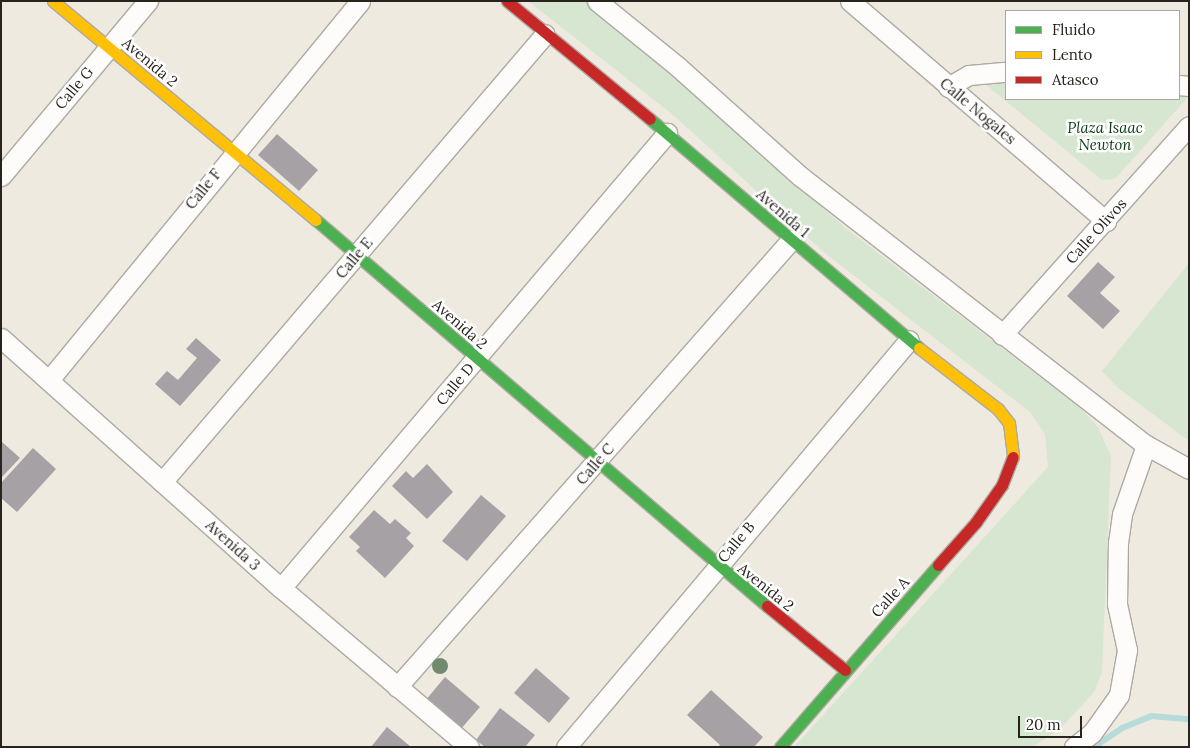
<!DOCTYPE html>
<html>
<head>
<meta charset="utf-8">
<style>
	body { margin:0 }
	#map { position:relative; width:1190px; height:748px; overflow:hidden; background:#efeae0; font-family:Lora,serif }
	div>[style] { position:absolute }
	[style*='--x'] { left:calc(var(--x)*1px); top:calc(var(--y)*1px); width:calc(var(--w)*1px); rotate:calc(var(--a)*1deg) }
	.green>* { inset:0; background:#d7e6d1 }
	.stream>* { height:6px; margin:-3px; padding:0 3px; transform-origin:3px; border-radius:3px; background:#b7dbda }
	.building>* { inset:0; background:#a6a1a4 }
	.roads { filter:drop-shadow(1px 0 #aeaaa2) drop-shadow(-1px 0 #aeaaa2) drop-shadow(0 1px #aeaaa2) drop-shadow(0 -1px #aeaaa2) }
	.street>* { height:19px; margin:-9.5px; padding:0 9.5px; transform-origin:9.5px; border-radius:9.5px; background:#fdfcfa }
	.fast>* { height:11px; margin:-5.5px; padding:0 5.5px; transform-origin:5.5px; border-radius:5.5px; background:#4caf50 }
	.slow>* { height:11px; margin:-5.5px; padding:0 5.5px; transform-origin:5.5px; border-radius:5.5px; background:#ffc107 }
	.jam>* { height:11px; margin:-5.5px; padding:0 5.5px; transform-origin:5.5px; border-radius:5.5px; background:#c62828 }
	.trees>* { width:16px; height:16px; margin:-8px; border-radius:50%; background:#708a6f }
	span { translate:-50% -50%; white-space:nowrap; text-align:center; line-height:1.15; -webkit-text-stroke:5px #fff; paint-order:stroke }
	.street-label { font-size:15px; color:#27241e }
	.park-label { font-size:15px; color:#093b12; font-style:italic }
	.frame { position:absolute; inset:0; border:2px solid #27241e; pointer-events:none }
	.legend { position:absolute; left:1005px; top:10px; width:175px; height:90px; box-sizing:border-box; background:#fff; border:1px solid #a9a7a5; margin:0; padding:6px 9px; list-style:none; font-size:15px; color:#27241e }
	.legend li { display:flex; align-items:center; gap:10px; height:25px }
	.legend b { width:25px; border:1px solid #a9a7a5 }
	.scale { position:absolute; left:1018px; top:716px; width:64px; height:22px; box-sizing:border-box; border:2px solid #27241e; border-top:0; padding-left:6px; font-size:15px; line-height:18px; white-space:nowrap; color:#27241e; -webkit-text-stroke:4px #fff; paint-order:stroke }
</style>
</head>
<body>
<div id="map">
	<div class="green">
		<i style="clip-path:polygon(528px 1px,586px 1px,591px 5px,848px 230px,1079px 407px,1098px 427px,1111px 456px,1102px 672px,1095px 691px,1059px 730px,1032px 747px,794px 747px,1048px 467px,1045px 434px,1030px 412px,826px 254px,672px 114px)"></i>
		<i style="clip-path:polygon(974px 75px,1006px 79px,1006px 99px,1179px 99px,1179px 91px,1187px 91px,1188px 97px,1115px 179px,1102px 180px)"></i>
		<i style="clip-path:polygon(1189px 263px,1189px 441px,1118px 388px,1102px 371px)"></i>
	</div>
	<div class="stream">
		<i style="--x:1094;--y:747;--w:34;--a:-34"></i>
		<i style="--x:1122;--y:728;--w:31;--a:-22"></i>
		<i style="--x:1151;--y:716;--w:38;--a:5"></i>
	</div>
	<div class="building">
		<i style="clip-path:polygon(277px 134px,318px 170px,299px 191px,258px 155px)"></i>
		<i style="clip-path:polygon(1098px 262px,1115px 277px,1100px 293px,1120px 311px,1103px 329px,1067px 296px)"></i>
		<i style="clip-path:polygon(196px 338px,221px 360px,180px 406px,155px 384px,167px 371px,178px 380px,197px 358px,186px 349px)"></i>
		<i style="clip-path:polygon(1px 441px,20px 458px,1px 478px)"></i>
		<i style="clip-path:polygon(33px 448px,56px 469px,17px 512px,1px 498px,1px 483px)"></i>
		<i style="clip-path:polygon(427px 464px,453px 492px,427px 519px,392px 486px,406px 471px,413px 478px)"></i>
		<i style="clip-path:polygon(481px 495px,506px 516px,467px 561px,442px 541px)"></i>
		<i style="clip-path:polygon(374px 510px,390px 524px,395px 519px,411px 533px,406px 538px,414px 546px,385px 578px,356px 551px,360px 547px,349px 537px)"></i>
		<i style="clip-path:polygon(536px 668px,570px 698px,549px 723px,514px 693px)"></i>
		<i style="clip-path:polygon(445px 677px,480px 707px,460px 730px,425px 701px)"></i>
		<i style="clip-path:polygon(711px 690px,763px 737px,754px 747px,718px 747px,720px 745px,687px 715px)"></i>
		<i style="clip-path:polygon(500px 708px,535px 735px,525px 747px,485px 747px,476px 740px)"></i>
		<i style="clip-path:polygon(387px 727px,411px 747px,371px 747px)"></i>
	</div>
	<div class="roads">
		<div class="street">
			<i style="--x:597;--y:1;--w:103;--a:39.1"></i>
			<i style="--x:677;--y:66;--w:165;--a:41.8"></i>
			<i style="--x:800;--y:176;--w:438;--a:37.9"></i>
			<i style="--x:1146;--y:445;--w:49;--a:29.2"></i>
			<i style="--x:850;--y:1;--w:338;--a:40.7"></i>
			<i style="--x:1179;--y:85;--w:10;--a:6"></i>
			<i style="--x:948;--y:87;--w:24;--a:-30"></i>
			<i style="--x:969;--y:75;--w:37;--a:-5"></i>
			<i style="--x:1;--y:176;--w:229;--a:-50"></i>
			<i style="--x:1002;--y:335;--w:280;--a:-48.2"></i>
			<i style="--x:1;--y:338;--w:375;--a:41.8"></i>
			<i style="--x:281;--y:588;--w:246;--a:40.2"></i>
			<i style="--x:49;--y:380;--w:490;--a:-50.6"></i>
			<i style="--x:162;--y:482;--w:589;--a:-49.47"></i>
			<i style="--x:281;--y:588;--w:597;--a:-49.69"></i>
			<i style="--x:397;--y:687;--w:596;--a:-48.61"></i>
			<i style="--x:566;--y:747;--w:532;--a:-49.88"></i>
			<i style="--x:1074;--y:747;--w:23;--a:-38"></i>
			<i style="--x:1092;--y:733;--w:47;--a:-54.6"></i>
			<i style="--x:1119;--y:695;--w:46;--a:-79.9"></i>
			<i style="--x:1127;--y:650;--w:47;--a:-102.3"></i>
			<i style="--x:1117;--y:604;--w:61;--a:-89.1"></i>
			<i style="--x:1118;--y:543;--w:29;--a:-82"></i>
			<i style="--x:1122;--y:514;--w:73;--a:-70.8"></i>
		</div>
		<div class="fast">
			<i style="--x:650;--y:119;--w:353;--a:40.4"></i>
			<i style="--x:316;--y:220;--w:594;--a:40.56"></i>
			<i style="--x:780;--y:747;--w:241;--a:-49"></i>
		</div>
		<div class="slow">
			<i style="--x:53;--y:1;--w:342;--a:39.8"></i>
			<i style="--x:919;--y:348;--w:100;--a:37.7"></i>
			<i style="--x:998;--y:409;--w:18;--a:52"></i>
			<i style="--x:1009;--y:423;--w:34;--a:83"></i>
		</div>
		<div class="jam">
			<i style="--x:507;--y:1;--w:185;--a:39.5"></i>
			<i style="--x:938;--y:565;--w:57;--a:-48.5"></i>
			<i style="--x:976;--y:522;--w:45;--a:-54.9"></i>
			<i style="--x:1002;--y:485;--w:30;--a:-69"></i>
			<i style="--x:767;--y:606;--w:101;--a:39.4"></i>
		</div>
	</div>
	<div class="trees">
		<i style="left:440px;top:666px"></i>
	</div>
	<div class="street-label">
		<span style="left:150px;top:62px;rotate:40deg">Avenida 2</span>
		<span style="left:74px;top:88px;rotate:-50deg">Calle G</span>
		<span style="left:978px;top:111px;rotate:40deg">Calle Nogales</span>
		<span style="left:203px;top:189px;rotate:-51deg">Calle F</span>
		<span style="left:783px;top:213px;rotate:41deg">Avenida 1</span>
		<span style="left:1096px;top:231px;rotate:-48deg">Calle Olivos</span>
		<span style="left:354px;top:258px;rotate:-50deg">Calle E</span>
		<span style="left:460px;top:324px;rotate:41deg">Avenida 2</span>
		<span style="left:455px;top:384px;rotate:-50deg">Calle D</span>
		<span style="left:595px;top:464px;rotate:-49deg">Calle C</span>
		<span style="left:736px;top:542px;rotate:-50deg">Calle B</span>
		<span style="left:233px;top:545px;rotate:42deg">Avenida 3</span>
		<span style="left:766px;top:587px;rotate:39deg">Avenida 2</span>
		<span style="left:890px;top:597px;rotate:-48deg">Calle A</span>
	</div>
	<div class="park-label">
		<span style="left:1105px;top:136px">Plaza Isaac<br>Newton</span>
	</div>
	<div class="frame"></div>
	<ul class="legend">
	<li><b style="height:6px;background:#4caf50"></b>Fluido</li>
	<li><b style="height:6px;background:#ffc107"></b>Lento</li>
	<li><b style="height:6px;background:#c62828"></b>Atasco</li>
	</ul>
	<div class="scale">20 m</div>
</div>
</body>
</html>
